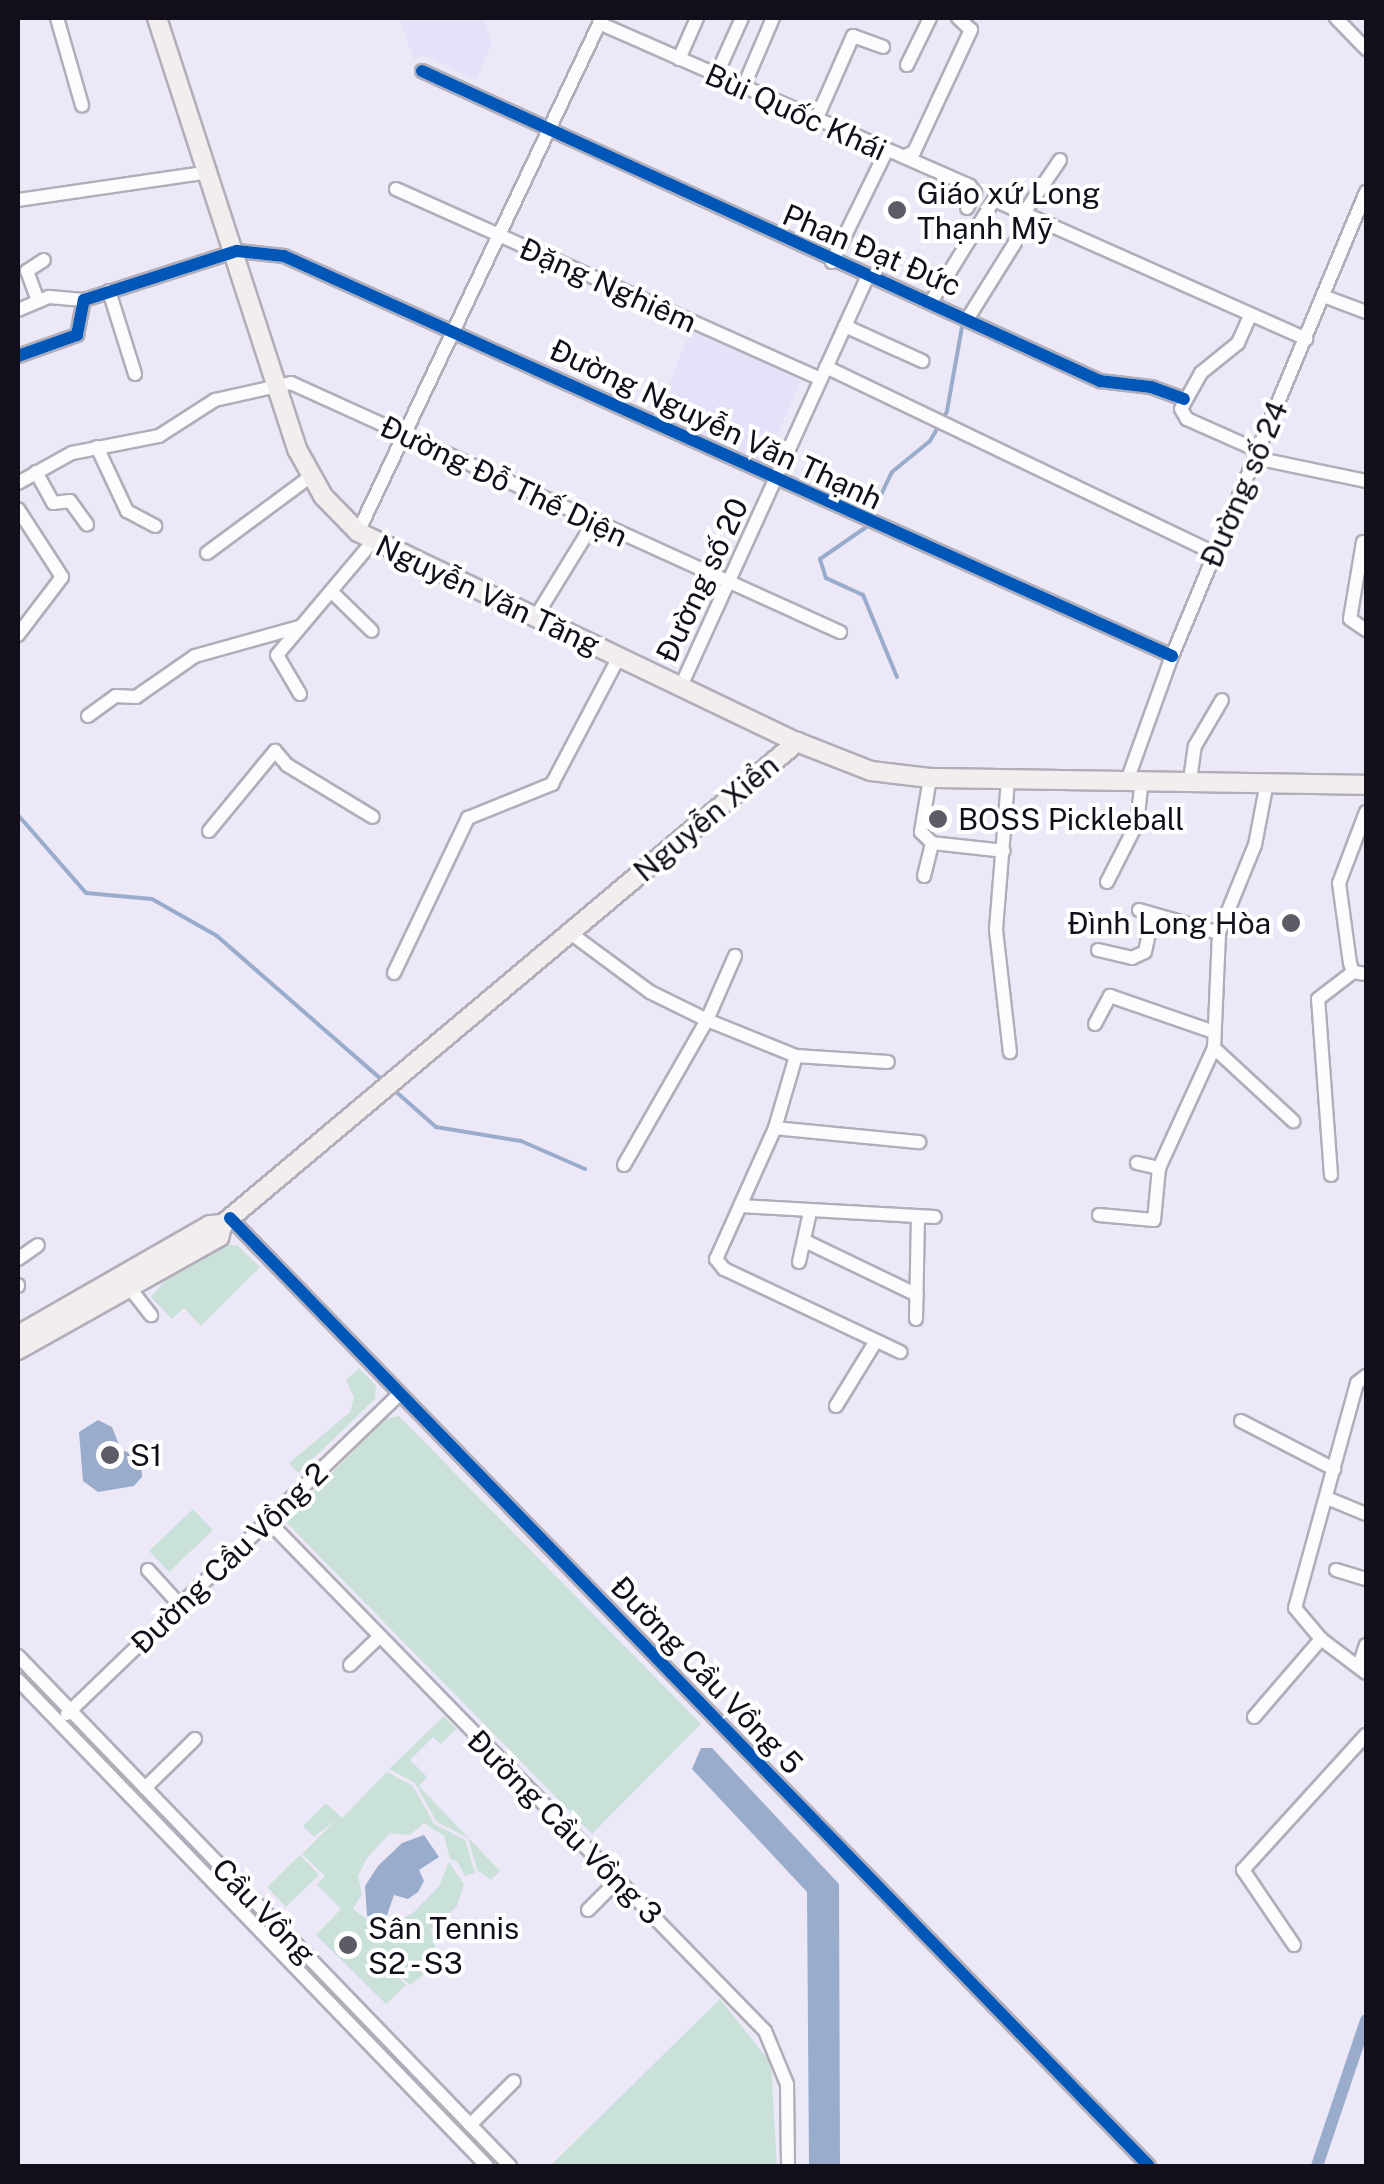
<!DOCTYPE html>
<html>
<head>
<meta charset="utf-8">
<style>
	body { margin:0 }
	#map { position:relative; width:1384px; height:2184px; overflow:hidden; background:#ece8f7; font-family:"Public Sans",sans-serif }
	div>[style] { position:absolute }
	[style*='--x'] { left:calc(var(--x)*1px); top:calc(var(--y)*1px); width:calc(var(--w)*1px); rotate:calc(var(--a)*1deg) }
	.built>* { inset:0; background:#e6e0f9 }
	.green>* { inset:0; background:#cae1da }
	.water>* { inset:0; background:#9aaccc }
	.stream>* { height:4px; margin:-2px; padding:0 2px; transform-origin:2px; border-radius:2px; background:#9aaccc }
	.canal>* { height:12px; margin:-6px; padding:0 6px; transform-origin:6px; border-radius:6px; background:#9aaccc }
	.roads { filter:drop-shadow(2px 0 #b1adb9) drop-shadow(-2px 0 #b1adb9) drop-shadow(0 2px #b1adb9) drop-shadow(0 -2px #b1adb9) }
	.street>* { height:12px; margin:-6px; padding:0 6px; transform-origin:6px; border-radius:6px; background:#fcfcfe }
	.secondary>* { height:18px; margin:-9px; padding:0 9px; transform-origin:9px; border-radius:9px; background:#f2eeed }
	.cycleway>* { height:12px; margin:-6px; padding:0 6px; transform-origin:6px; border-radius:6px; background:#0057b8 }
	.dots>* { width:28px; height:28px; translate:-50% -50%; box-sizing:border-box; border:5px solid #fff; border-radius:50% }
	span { translate:-50% -50%; white-space:nowrap; text-align:center; line-height:1.15; -webkit-text-stroke:8px #fff; paint-order:stroke }
	.street-label { font-size:30px; color:#120f1a }
	.poi-label { font-size:30px; color:#120f1a }
	.left { translate:0 -50%; text-align:left }
	.right { translate:-100% -50%; text-align:right }
	.frame { position:absolute; inset:0; border:20px solid #120f1a; pointer-events:none }
</style>
</head>
<body>
<div id="map">
	<div class="built">
		<i style="clip-path:polygon(399px 18px,483px 18px,492px 43px,476px 79px,424px 56px,414px 59px)"></i>
		<i style="clip-path:polygon(693px 325px,803px 377px,762px 467px,655px 419px)"></i>
	</div>
	<div class="green">
		<i style="clip-path:polygon(226px 1244px,238px 1246px,260px 1267px,201px 1326px,184px 1308px,172px 1319px,151px 1297px,169px 1276px)"></i>
		<i style="clip-path:polygon(359px 1368px,376px 1386px,375px 1399px,298px 1473px,289px 1463px,350px 1412px,354px 1397px,346px 1380px)"></i>
		<i style="clip-path:polygon(399px 1416px,701px 1724px,592px 1834px,284px 1520px,386px 1419px)"></i>
		<i style="clip-path:polygon(193px 1509px,213px 1530px,169px 1572px,149px 1551px)"></i>
		<i style="clip-path:polygon(444px 1716px,456px 1729px,441px 1744px,433px 1737px,410px 1760px,427px 1777px,419px 1786px,500px 1871px,491px 1880px,477px 1870px,468px 1838px,437px 1822px,415px 1783px,389px 1769px)"></i>
		<i style="clip-path:polygon(387px 1772px,413px 1786px,434px 1824px,465px 1840px,475px 1873px,465px 1876px,457px 1861px,450px 1859px,444px 1836px,424px 1823px,410px 1835px,390px 1833px,367px 1858px,358px 1876px,362px 1894px,353px 1909px,372px 1923px,392px 1924px,413px 1913px,439px 1886px,449px 1862px,464px 1884px,457px 1906px,431px 1929px,435px 1947px,424px 1956px,437px 1964px,410px 1985px,385px 1963px,406px 1985px,386px 2004px,316px 1935px,341px 1909px,317px 1885px,325px 1876px,302px 1854px,337px 1819px,314px 1837px,303px 1826px,326px 1803px,342px 1818px)"></i>
		<i style="clip-path:polygon(300px 1855px,319px 1875px,286px 1907px,267px 1887px)"></i>
		<i style="clip-path:polygon(720px 1999px,771px 2063px,777px 2166px,550px 2166px)"></i>
	</div>
	<div class="water">
		<i style="clip-path:polygon(98px 1420px,112px 1427px,121px 1450px,141px 1457px,142px 1477px,134px 1486px,98px 1492px,83px 1481px,79px 1432px)"></i>
		<i style="clip-path:polygon(701px 1748px,712px 1748px,839px 1884px,840px 2166px,809px 2166px,807px 1892px,692px 1769px)"></i>
		<i style="clip-path:polygon(424px 1835px,439px 1857px,419px 1870px,424px 1881px,418px 1892px,408px 1899px,394px 1895px,386px 1918px,367px 1916px,365px 1886px,378px 1866px,402px 1843px)"></i>
	</div>
	<div class="stream">
		<i style="--x:897;--y:677;--w:89;--a:-112.5"></i>
		<i style="--x:863;--y:595;--w:41;--a:-155.3"></i>
		<i style="--x:826;--y:578;--w:20;--a:-108"></i>
		<i style="--x:820;--y:559;--w:55;--a:-34.6"></i>
		<i style="--x:865;--y:528;--w:62;--a:-64.3"></i>
		<i style="--x:892;--y:472;--w:49;--a:-39.2"></i>
		<i style="--x:930;--y:441;--w:34;--a:-60"></i>
		<i style="--x:947;--y:411;--w:85;--a:-79.9"></i>
		<i style="--x:18;--y:815;--w:103;--a:48.9"></i>
		<i style="--x:86;--y:893;--w:66;--a:5.2"></i>
		<i style="--x:152;--y:899;--w:75;--a:29.6"></i>
		<i style="--x:217;--y:936;--w:220;--a:41.1"></i>
		<i style="--x:394;--y:1090;--w:56;--a:41.4"></i>
		<i style="--x:436;--y:1127;--w:86;--a:9.4"></i>
		<i style="--x:521;--y:1141;--w:70;--a:23.6"></i>
	</div>
	<div class="canal">
		<i style="--x:1317;--y:2166;--w:154;--a:-71.4"></i>
	</div>
	<div class="roads">
		<div class="street">
			<i style="--x:57;--y:18;--w:91;--a:74"></i>
			<i style="--x:1336;--y:18;--w:43;--a:45.9"></i>
			<i style="--x:599;--y:23;--w:405;--a:23.7"></i>
			<i style="--x:970;--y:186;--w:9;--a:54"></i>
			<i style="--x:975;--y:193;--w:17;--a:118"></i>
			<i style="--x:679;--y:59;--w:45;--a:-66.3"></i>
			<i style="--x:907;--y:65;--w:52;--a:-63.9"></i>
			<i style="--x:422;--y:71;--w:746;--a:24.57"></i>
			<i style="--x:1100;--y:381;--w:51;--a:6.7"></i>
			<i style="--x:1151;--y:387;--w:35;--a:20"></i>
			<i style="--x:716;--y:76;--w:64;--a:-65.9"></i>
			<i style="--x:743;--y:88;--w:76;--a:-66.8"></i>
			<i style="--x:815;--y:122;--w:94;--a:-66.2"></i>
			<i style="--x:853;--y:36;--w:32;--a:20"></i>
			<i style="--x:905;--y:156;--w:10;--a:-24"></i>
			<i style="--x:914;--y:152;--w:135;--a:-65"></i>
			<i style="--x:971;--y:30;--w:18;--a:-137"></i>
			<i style="--x:396;--y:189;--w:465;--a:24.1"></i>
			<i style="--x:18;--y:200;--w:194;--a:-8.3"></i>
			<i style="--x:1024;--y:213;--w:64;--a:-55.8"></i>
			<i style="--x:832;--y:262;--w:120;--a:-63.9"></i>
			<i style="--x:109;--y:291;--w:87;--a:72.6"></i>
			<i style="--x:1326;--y:297;--w:43;--a:20.6"></i>
			<i style="--x:38;--y:301;--w:32;--a:-110"></i>
			<i style="--x:27;--y:271;--w:20;--a:-33"></i>
			<i style="--x:931;--y:302;--w:120;--a:-58.3"></i>
			<i style="--x:994;--y:200;--w:342;--a:24"></i>
			<i style="--x:18;--y:310;--w:34;--a:-23"></i>
			<i style="--x:49;--y:297;--w:35;--a:5"></i>
			<i style="--x:1250;--y:316;--w:30;--a:114"></i>
			<i style="--x:1238;--y:343;--w:48;--a:141"></i>
			<i style="--x:1201;--y:373;--w:41;--a:119.1"></i>
			<i style="--x:1181;--y:409;--w:12;--a:59"></i>
			<i style="--x:1187;--y:419;--w:79;--a:24"></i>
			<i style="--x:968;--y:318;--w:119;--a:-58"></i>
			<i style="--x:845;--y:326;--w:85;--a:24.4"></i>
			<i style="--x:18;--y:356;--w:63;--a:-19.6"></i>
			<i style="--x:77;--y:335;--w:36;--a:-79"></i>
			<i style="--x:84;--y:300;--w:161;--a:-17.8"></i>
			<i style="--x:237;--y:251;--w:47;--a:6.1"></i>
			<i style="--x:284;--y:256;--w:974;--a:24.25"></i>
			<i style="--x:826;--y:367;--w:431;--a:25.6"></i>
			<i style="--x:97;--y:447;--w:71;--a:64.9"></i>
			<i style="--x:127;--y:511;--w:32;--a:28"></i>
			<i style="--x:1256;--y:458;--w:112;--a:11.8"></i>
			<i style="--x:36;--y:472;--w:35;--a:61"></i>
			<i style="--x:53;--y:503;--w:17;--a:-7"></i>
			<i style="--x:70;--y:501;--w:29;--a:54"></i>
			<i style="--x:18;--y:483;--w:62;--a:-29.1"></i>
			<i style="--x:72;--y:453;--w:89;--a:-11.1"></i>
			<i style="--x:159;--y:436;--w:67;--a:-32.7"></i>
			<i style="--x:215;--y:400;--w:78;--a:-12.6"></i>
			<i style="--x:291;--y:383;--w:603;--a:24.4"></i>
			<i style="--x:18;--y:509;--w:81;--a:57.1"></i>
			<i style="--x:62;--y:577;--w:73;--a:127.2"></i>
			<i style="--x:358;--y:532;--w:569;--a:-64.61"></i>
			<i style="--x:1363;--y:542;--w:78;--a:99.6"></i>
			<i style="--x:1350;--y:619;--w:19;--a:35"></i>
			<i style="--x:207;--y:553;--w:129;--a:-36.5"></i>
			<i style="--x:333;--y:593;--w:54;--a:44.3"></i>
			<i style="--x:535;--y:618;--w:113;--a:-58.4"></i>
			<i style="--x:681;--y:686;--w:449;--a:-65.5"></i>
			<i style="--x:300;--y:694;--w:45;--a:-120.5"></i>
			<i style="--x:277;--y:655;--w:149;--a:-49.9"></i>
			<i style="--x:88;--y:716;--w:34;--a:-36"></i>
			<i style="--x:116;--y:696;--w:20;--a:3"></i>
			<i style="--x:136;--y:697;--w:72;--a:-34.8"></i>
			<i style="--x:195;--y:656;--w:108;--a:-15.6"></i>
			<i style="--x:930;--y:778;--w:55;--a:99.5"></i>
			<i style="--x:921;--y:832;--w:16;--a:45"></i>
			<i style="--x:1128;--y:778;--w:130;--a:-70.2"></i>
			<i style="--x:1172;--y:656;--w:503;--a:-67.31"></i>
			<i style="--x:1008;--y:780;--w:150;--a:94.6"></i>
			<i style="--x:996;--y:930;--w:123;--a:83.5"></i>
			<i style="--x:1190;--y:780;--w:34;--a:-82"></i>
			<i style="--x:1195;--y:746;--w:53;--a:-59.6"></i>
			<i style="--x:1366;--y:812;--w:76;--a:110.8"></i>
			<i style="--x:1339;--y:883;--w:81;--a:82.2"></i>
			<i style="--x:1350;--y:963;--w:9;--a:72"></i>
			<i style="--x:1353;--y:972;--w:13;--a:9"></i>
			<i style="--x:209;--y:831;--w:104;--a:-50.5"></i>
			<i style="--x:275;--y:751;--w:18;--a:49"></i>
			<i style="--x:287;--y:765;--w:100;--a:31.2"></i>
			<i style="--x:924;--y:876;--w:34;--a:-76"></i>
			<i style="--x:932;--y:843;--w:72;--a:6.3"></i>
			<i style="--x:1107;--y:882;--w:66;--a:-63"></i>
			<i style="--x:1137;--y:823;--w:44;--a:-83.5"></i>
			<i style="--x:1139;--y:910;--w:83;--a:16"></i>
			<i style="--x:569;--y:932;--w:101;--a:36.5"></i>
			<i style="--x:650;--y:992;--w:64;--a:26.2"></i>
			<i style="--x:707;--y:1020;--w:96;--a:22"></i>
			<i style="--x:796;--y:1056;--w:92;--a:3.7"></i>
			<i style="--x:1098;--y:950;--w:35;--a:13"></i>
			<i style="--x:1132;--y:958;--w:14;--a:-25"></i>
			<i style="--x:1145;--y:952;--w:38;--a:-78"></i>
			<i style="--x:394;--y:973;--w:172;--a:-64.5"></i>
			<i style="--x:468;--y:818;--w:91;--a:-22"></i>
			<i style="--x:552;--y:784;--w:144;--a:-62.2"></i>
			<i style="--x:1095;--y:1024;--w:32;--a:-62"></i>
			<i style="--x:1110;--y:996;--w:110;--a:19.1"></i>
			<i style="--x:1214;--y:1048;--w:108;--a:42.7"></i>
			<i style="--x:796;--y:1056;--w:75;--a:106.3"></i>
			<i style="--x:775;--y:1128;--w:144;--a:114.2"></i>
			<i style="--x:716;--y:1259;--w:13;--a:51"></i>
			<i style="--x:724;--y:1269;--w:195;--a:25.2"></i>
			<i style="--x:775;--y:1128;--w:145;--a:5.6"></i>
			<i style="--x:1137;--y:1163;--w:23;--a:13"></i>
			<i style="--x:624;--y:1165;--w:167;--a:-60.2"></i>
			<i style="--x:707;--y:1020;--w:70;--a:-66.4"></i>
			<i style="--x:1331;--y:1175;--w:176;--a:-94.2"></i>
			<i style="--x:1318;--y:999;--w:44;--a:-37.6"></i>
			<i style="--x:740;--y:1206;--w:195;--a:3.2"></i>
			<i style="--x:1099;--y:1215;--w:55;--a:5.2"></i>
			<i style="--x:1154;--y:1220;--w:52;--a:-84.5"></i>
			<i style="--x:1159;--y:1168;--w:132;--a:-65.4"></i>
			<i style="--x:1214;--y:1048;--w:115;--a:-87.5"></i>
			<i style="--x:1219;--y:933;--w:95;--a:-67.8"></i>
			<i style="--x:1255;--y:845;--w:64;--a:-79.2"></i>
			<i style="--x:230;--y:1218;--w:1320;--a:45.89"></i>
			<i style="--x:805;--y:1241;--w:124;--a:25.7"></i>
			<i style="--x:18;--y:1259;--w:24;--a:-35"></i>
			<i style="--x:799;--y:1262;--w:51;--a:-77.6"></i>
			<i style="--x:18;--y:1285;--w:1;--a:90"></i>
			<i style="--x:129;--y:1287;--w:36;--a:52"></i>
			<i style="--x:916;--y:1319;--w:102;--a:-88.9"></i>
			<i style="--x:1366;--y:1376;--w:11;--a:142"></i>
			<i style="--x:1357;--y:1383;--w:233;--a:105.4"></i>
			<i style="--x:1295;--y:1608;--w:40;--a:50"></i>
			<i style="--x:1321;--y:1639;--w:56;--a:37.1"></i>
			<i style="--x:836;--y:1406;--w:76;--a:-58.4"></i>
			<i style="--x:1241;--y:1421;--w:105;--a:27.3"></i>
			<i style="--x:1327;--y:1498;--w:42;--a:22.3"></i>
			<i style="--x:268;--y:1521;--w:712;--a:45.74"></i>
			<i style="--x:765;--y:2031;--w:57;--a:67.5"></i>
			<i style="--x:787;--y:2084;--w:82;--a:89.3"></i>
			<i style="--x:148;--y:1570;--w:47;--a:47.6"></i>
			<i style="--x:1336;--y:1570;--w:31;--a:17"></i>
			<i style="--x:18;--y:1656;--w:709;--a:46.03"></i>
			<i style="--x:350;--y:1665;--w:40;--a:-44"></i>
			<i style="--x:1359;--y:1666;--w:22;--a:-72"></i>
			<i style="--x:18;--y:1680;--w:675;--a:46.02"></i>
			<i style="--x:67;--y:1714;--w:462;--a:-43.9"></i>
			<i style="--x:1254;--y:1717;--w:103;--a:-49.3"></i>
			<i style="--x:145;--y:1788;--w:70;--a:-44.4"></i>
			<i style="--x:588;--y:1910;--w:42;--a:-45"></i>
			<i style="--x:1294;--y:1945;--w:91;--a:-124.2"></i>
			<i style="--x:1243;--y:1870;--w:183;--a:-47.7"></i>
			<i style="--x:470;--y:2125;--w:62;--a:-45"></i>
		</div>
		<div class="secondary">
			<i style="--x:157;--y:18;--w:453;--a:72"></i>
			<i style="--x:297;--y:449;--w:54;--a:61"></i>
			<i style="--x:323;--y:496;--w:50;--a:45.8"></i>
			<i style="--x:358;--y:532;--w:487;--a:25.6"></i>
			<i style="--x:797;--y:742;--w:79;--a:21.4"></i>
			<i style="--x:871;--y:771;--w:59;--a:6.8"></i>
			<i style="--x:930;--y:778;--w:436;--a:0.9"></i>
			<i style="--x:18;--y:1335;--w:221;--a:-29.8"></i>
			<i style="--x:210;--y:1225;--w:13;--a:-4"></i>
			<i style="--x:18;--y:1350;--w:231;--a:-29.3"></i>
			<i style="--x:219;--y:1237;--w:14;--a:-73"></i>
			<i style="--x:223;--y:1224;--w:750;--a:-40.02"></i>
		</div>
	</div>
	<div class="cycleway">
		<i style="--x:422;--y:71;--w:746;--a:24.57"></i>
		<i style="--x:1100;--y:381;--w:51;--a:6.7"></i>
		<i style="--x:1151;--y:387;--w:35;--a:20"></i>
		<i style="--x:18;--y:356;--w:63;--a:-19.6"></i>
		<i style="--x:77;--y:335;--w:36;--a:-79"></i>
		<i style="--x:84;--y:300;--w:161;--a:-17.8"></i>
		<i style="--x:237;--y:251;--w:47;--a:6.1"></i>
		<i style="--x:284;--y:256;--w:974;--a:24.25"></i>
		<i style="--x:230;--y:1218;--w:1320;--a:45.89"></i>
	</div>
	<div class="dots">
		<i style="left:897px;top:210px;background:#5e5b67"></i>
		<i style="left:938px;top:819px;background:#5e5b67"></i>
		<i style="left:1291px;top:923px;background:#5e5b67"></i>
		<i style="left:110px;top:1455px;background:#5e5b67"></i>
		<i style="left:348px;top:1945px;background:#5e5b67"></i>
	</div>
	<div class="street-label">
		<span style="left:796px;top:112px;rotate:24deg">Bùi Quốc Khái</span>
		<span style="left:872px;top:250px;rotate:23deg">Phan Đạt Đức</span>
		<span style="left:608px;top:285px;rotate:24deg">Đặng Nghiêm</span>
		<span style="left:716px;top:424px;rotate:25deg">Đường Nguyễn Văn Thạnh</span>
		<span style="left:504px;top:481px;rotate:25deg">Đường Đỗ Thế Diện</span>
		<span style="left:1244px;top:484px;rotate:-67deg">Đường số 24</span>
		<span style="left:702px;top:580px;rotate:-65deg">Đường số 20</span>
		<span style="left:488px;top:595px;rotate:25deg">Nguyễn Văn Tăng</span>
		<span style="left:706px;top:818px;rotate:-40deg">Nguyễn Xiển</span>
		<span style="left:229px;top:1558px;rotate:-44deg">Đường Cầu Vồng 2</span>
		<span style="left:707px;top:1675px;rotate:46deg">Đường Cầu Vồng 5</span>
		<span style="left:565px;top:1827px;rotate:45deg">Đường Cầu Vồng 3</span>
		<span style="left:264px;top:1911px;rotate:46deg">Cầu Vồng</span>
	</div>
	<div class="poi-label">
		<span class="left" style="left:917px;top:210px">Giáo xứ Long<br>Thạnh Mỹ</span>
		<span class="left" style="left:958px;top:819px">BOSS Pickleball</span>
		<span class="right" style="left:1271px;top:923px">Đình Long Hòa</span>
		<span class="left" style="left:130px;top:1455px">S1</span>
		<span class="left" style="left:368px;top:1945px">Sân Tennis<br>S2 - S3</span>
	</div>
	<div class="frame"></div>
</div>
</body>
</html>
